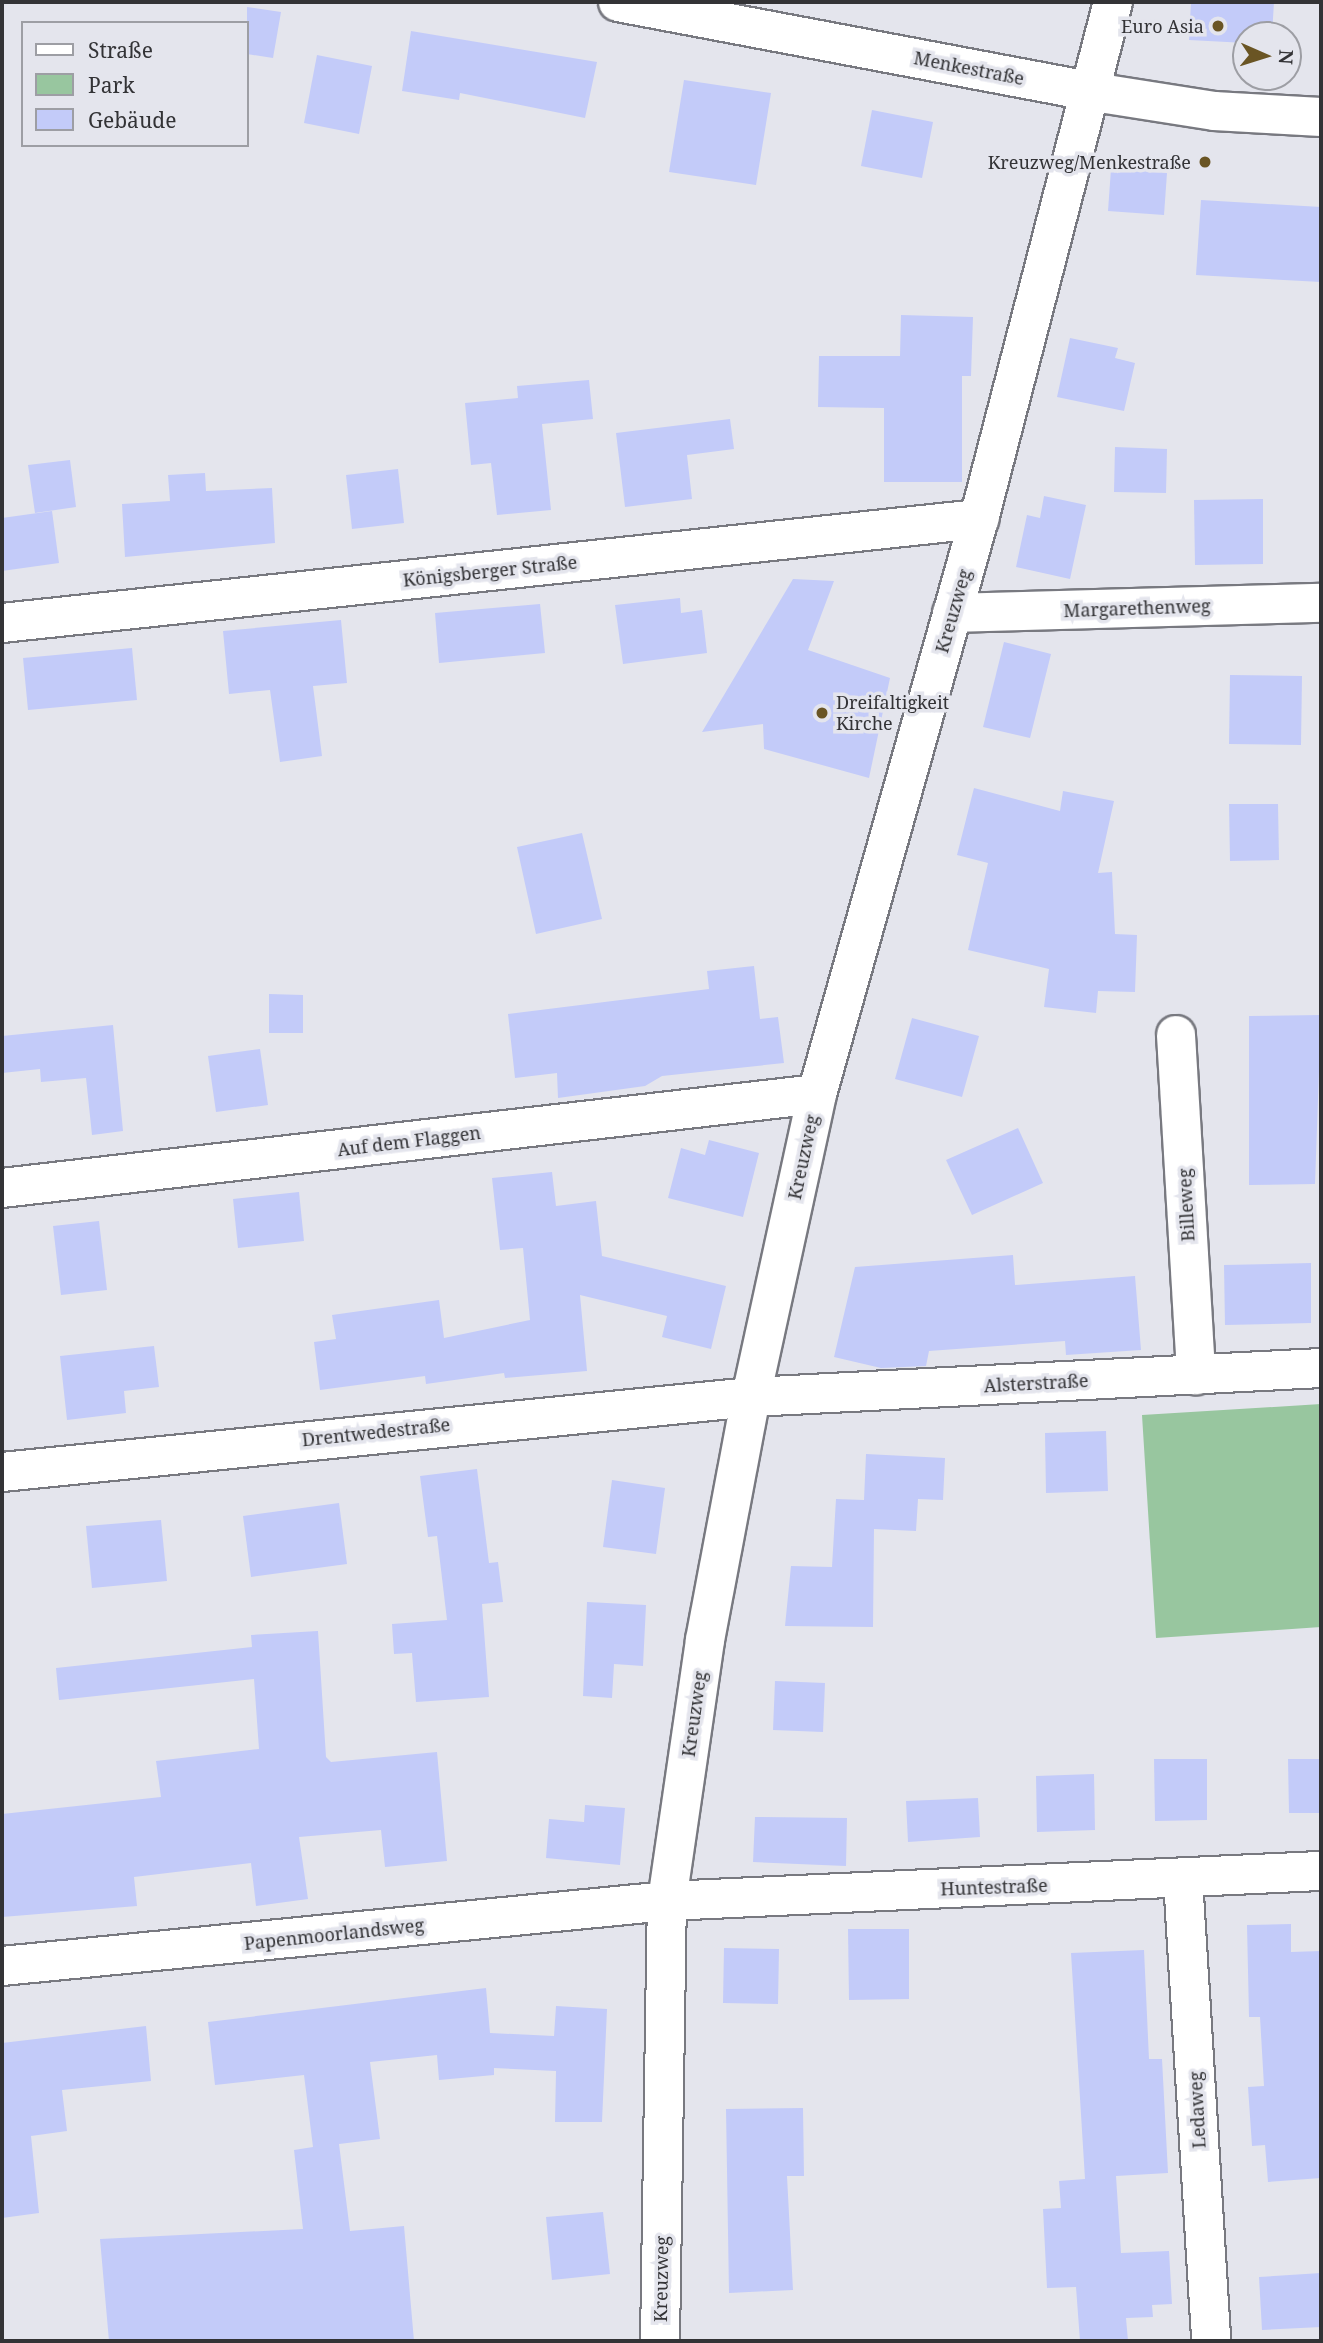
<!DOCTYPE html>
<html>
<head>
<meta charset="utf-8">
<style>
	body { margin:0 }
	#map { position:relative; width:1323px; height:2343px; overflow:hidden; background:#e4e5ed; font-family:"Noto Serif",serif }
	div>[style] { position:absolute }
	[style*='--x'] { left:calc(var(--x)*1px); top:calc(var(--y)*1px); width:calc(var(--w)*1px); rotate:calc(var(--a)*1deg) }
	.green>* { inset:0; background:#98c69f }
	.building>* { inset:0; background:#c3cbf9 }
	.roads { filter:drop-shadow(2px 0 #787980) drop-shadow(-2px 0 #787980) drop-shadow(0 2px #787980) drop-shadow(0 -2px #787980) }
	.minor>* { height:38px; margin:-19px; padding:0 19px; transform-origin:19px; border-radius:19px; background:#fff }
	.dots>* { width:19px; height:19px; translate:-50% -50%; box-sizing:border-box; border:4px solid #e4e5ed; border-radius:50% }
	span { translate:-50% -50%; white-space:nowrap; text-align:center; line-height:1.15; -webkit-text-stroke:7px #e4e5ed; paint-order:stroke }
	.poi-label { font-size:18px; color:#333336 }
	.right { translate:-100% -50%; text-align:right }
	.left { translate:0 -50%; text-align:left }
	.street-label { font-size:18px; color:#333336 }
	.frame { position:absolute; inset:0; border:4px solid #333336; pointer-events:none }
	.legend { position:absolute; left:21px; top:21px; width:228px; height:126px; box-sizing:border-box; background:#e4e5ed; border:2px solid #9d9ea4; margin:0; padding:9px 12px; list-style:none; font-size:21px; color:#333336 }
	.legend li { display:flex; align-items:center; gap:14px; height:35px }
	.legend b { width:35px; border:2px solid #9d9ea4 }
	.north { position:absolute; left:1232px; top:21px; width:70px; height:70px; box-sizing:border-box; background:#e4e5ed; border:2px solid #9d9ea4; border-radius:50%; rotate:93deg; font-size:19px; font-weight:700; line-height:28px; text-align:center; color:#333336 }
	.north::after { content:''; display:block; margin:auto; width:24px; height:32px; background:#6a5524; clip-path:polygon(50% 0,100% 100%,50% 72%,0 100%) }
</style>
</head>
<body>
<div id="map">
	<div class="green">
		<i style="clip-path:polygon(1321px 1404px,1321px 1627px,1156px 1638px,1142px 1415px)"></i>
	</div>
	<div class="building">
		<i style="clip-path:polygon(1191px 2px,1274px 2px,1272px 35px,1246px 35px,1246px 43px,1189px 40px)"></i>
		<i style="clip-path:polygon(247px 7px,281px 12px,273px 58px,247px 54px)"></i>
		<i style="clip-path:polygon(411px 31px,597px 62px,585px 118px,460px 93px,459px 100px,402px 91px)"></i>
		<i style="clip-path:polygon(317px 55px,372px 66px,359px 134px,304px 123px)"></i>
		<i style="clip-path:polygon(684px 80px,771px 93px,756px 185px,669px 172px)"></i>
		<i style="clip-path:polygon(872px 110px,933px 122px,922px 178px,861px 166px)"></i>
		<i style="clip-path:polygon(1111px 169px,1167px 173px,1164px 215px,1108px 211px)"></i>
		<i style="clip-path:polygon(1201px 200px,1321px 207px,1321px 282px,1196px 275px)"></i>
		<i style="clip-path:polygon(901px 315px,973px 317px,971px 376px,962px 376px,962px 482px,884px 482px,884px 408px,818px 407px,819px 356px,900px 356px)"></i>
		<i style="clip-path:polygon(1070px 338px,1118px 348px,1115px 358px,1135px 363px,1124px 411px,1057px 397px)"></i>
		<i style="clip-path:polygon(589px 380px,593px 419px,542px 424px,551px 510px,497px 515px,491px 463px,471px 465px,465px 403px,518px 398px,517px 386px)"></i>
		<i style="clip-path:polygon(730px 419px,734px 449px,687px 455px,692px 499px,625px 507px,616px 433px)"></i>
		<i style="clip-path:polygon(1115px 447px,1167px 449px,1166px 493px,1114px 492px)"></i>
		<i style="clip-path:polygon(70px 460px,76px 507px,35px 513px,28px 465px)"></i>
		<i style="clip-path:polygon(398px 469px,404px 523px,352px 529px,346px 475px)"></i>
		<i style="clip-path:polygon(205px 473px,206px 491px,272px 488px,275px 543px,125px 557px,122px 504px,170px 501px,168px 475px)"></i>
		<i style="clip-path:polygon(1044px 496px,1086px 505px,1070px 579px,1016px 567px,1027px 515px,1040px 518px)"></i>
		<i style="clip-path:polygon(1263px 499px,1263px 564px,1195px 565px,1194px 500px)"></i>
		<i style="clip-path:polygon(52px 511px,59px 563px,2px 571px,2px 518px)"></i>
		<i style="clip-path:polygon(793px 579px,834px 581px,808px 650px,890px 678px,869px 778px,764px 749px,763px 724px,702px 732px)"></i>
		<i style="clip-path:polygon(680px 598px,681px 613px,702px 610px,707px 653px,623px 664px,615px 605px)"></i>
		<i style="clip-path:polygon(540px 604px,545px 653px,439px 663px,435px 613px)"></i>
		<i style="clip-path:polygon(341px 620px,347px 683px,313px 686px,322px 756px,280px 762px,270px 690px,229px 694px,223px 631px)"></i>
		<i style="clip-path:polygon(1004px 642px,1051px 654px,1030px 738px,983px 727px)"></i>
		<i style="clip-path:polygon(132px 648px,137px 700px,28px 710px,23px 658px)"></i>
		<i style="clip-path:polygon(1230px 675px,1302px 676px,1301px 745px,1229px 744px)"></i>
		<i style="clip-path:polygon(974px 788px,1060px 811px,1063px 791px,1114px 801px,1098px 873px,1112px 872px,1115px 934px,1137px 935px,1135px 992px,1098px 991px,1096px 1013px,1044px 1007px,1049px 969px,968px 950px,988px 863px,957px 855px)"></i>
		<i style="clip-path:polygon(1229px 804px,1278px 804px,1279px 860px,1230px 861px)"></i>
		<i style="clip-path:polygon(582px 833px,602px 919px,536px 934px,517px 847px)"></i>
		<i style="clip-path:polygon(754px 966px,760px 1019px,778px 1017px,784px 1063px,662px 1076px,645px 1086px,558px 1098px,557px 1073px,515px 1078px,508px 1014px,709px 989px,707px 971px)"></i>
		<i style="clip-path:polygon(269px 994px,303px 995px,303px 1033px,269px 1033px)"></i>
		<i style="clip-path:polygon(1321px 1015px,1315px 1184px,1249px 1185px,1249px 1016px)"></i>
		<i style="clip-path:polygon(912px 1018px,979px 1036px,962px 1097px,895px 1079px)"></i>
		<i style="clip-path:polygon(113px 1025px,123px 1131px,92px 1135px,86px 1078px,41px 1082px,40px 1069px,2px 1073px,2px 1036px)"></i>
		<i style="clip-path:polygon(260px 1049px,268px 1105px,216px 1112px,208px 1056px)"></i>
		<i style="clip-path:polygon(1018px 1128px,1043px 1183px,972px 1215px,946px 1160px)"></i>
		<i style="clip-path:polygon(709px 1140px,759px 1153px,743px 1217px,668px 1198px,681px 1148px,705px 1155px)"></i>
		<i style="clip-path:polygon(552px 1172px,556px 1206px,596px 1201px,602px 1256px,726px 1286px,711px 1349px,662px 1337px,667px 1316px,580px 1295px,587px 1371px,505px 1378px,504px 1373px,426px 1384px,425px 1376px,320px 1390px,314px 1342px,336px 1339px,332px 1315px,439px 1300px,444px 1338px,530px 1320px,523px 1248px,500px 1250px,492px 1178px)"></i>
		<i style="clip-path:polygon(299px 1192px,304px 1241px,238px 1248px,233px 1199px)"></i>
		<i style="clip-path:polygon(99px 1221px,107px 1290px,61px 1295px,53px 1226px)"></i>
		<i style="clip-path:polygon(1013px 1255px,1015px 1285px,1135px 1276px,1141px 1350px,1066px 1355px,1065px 1341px,929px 1351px,926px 1366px,881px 1368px,834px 1357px,855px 1267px)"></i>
		<i style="clip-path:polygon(1311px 1263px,1311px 1323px,1225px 1325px,1224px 1265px)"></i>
		<i style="clip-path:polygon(154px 1346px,159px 1387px,124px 1391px,126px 1413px,67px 1420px,60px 1356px)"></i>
		<i style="clip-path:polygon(1106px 1431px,1108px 1491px,1046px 1493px,1045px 1433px)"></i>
		<i style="clip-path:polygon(866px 1454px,945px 1458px,943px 1500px,918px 1499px,916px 1531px,874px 1529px,873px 1627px,785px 1626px,791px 1566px,832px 1567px,836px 1499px,864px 1500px)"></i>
		<i style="clip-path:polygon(477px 1469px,489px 1563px,498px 1562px,503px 1602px,482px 1604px,489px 1697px,416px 1702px,412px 1653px,394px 1654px,392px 1624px,447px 1620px,437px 1536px,428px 1537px,420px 1476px)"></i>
		<i style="clip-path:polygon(612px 1480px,665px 1488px,656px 1554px,603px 1547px)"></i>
		<i style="clip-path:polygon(339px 1503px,347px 1564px,251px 1577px,243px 1516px)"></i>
		<i style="clip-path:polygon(161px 1520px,167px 1581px,92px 1588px,86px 1526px)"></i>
		<i style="clip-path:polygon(587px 1602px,646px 1605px,643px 1666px,614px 1664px,612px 1698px,583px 1696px)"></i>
		<i style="clip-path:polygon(318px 1631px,326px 1757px,331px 1762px,437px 1752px,447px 1861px,385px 1867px,381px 1830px,299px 1837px,308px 1899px,256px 1906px,251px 1863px,134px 1877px,137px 1906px,2px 1917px,2px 1814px,161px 1797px,156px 1761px,259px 1749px,254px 1679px,59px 1700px,56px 1668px,252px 1647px,251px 1635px)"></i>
		<i style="clip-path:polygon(775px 1681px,825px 1683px,823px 1732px,773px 1730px)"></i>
		<i style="clip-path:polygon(1154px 1759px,1207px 1759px,1207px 1820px,1155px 1821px)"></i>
		<i style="clip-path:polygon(1288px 1759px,1321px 1759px,1321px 1813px,1289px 1813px)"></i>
		<i style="clip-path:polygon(1094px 1774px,1095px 1830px,1037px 1832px,1036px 1776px)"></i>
		<i style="clip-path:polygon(978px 1798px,980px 1837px,908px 1842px,906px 1801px)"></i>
		<i style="clip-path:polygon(585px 1805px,625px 1808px,620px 1865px,546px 1858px,549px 1819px,584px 1822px)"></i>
		<i style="clip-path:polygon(755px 1817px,847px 1818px,846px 1866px,753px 1862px)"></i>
		<i style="clip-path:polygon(1291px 1924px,1291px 1952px,1321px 1951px,1321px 2178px,1268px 2182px,1265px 2145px,1252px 2146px,1248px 2087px,1264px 2086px,1260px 2017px,1249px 2017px,1247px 1925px)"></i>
		<i style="clip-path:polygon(848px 1929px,909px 1929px,909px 1999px,849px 2000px)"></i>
		<i style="clip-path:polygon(724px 1948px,779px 1949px,778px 2004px,723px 2003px)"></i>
		<i style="clip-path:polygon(1144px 1950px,1149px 2059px,1162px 2059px,1168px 2173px,1116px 2176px,1121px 2253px,1169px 2251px,1172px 2304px,1152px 2305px,1153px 2317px,1126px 2318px,1128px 2341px,1080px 2341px,1076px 2287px,1047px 2288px,1043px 2209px,1061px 2208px,1059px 2181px,1085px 2179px,1071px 1953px)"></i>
		<i style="clip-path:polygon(486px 1988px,490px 2033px,554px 2036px,556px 2006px,607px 2009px,602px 2122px,555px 2122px,556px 2071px,494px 2068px,494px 2075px,439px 2080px,437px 2055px,370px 2062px,380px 2139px,339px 2144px,350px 2231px,404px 2226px,414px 2341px,109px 2341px,100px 2239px,303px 2229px,294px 2150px,313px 2147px,304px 2075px,215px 2085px,208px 2022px)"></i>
		<i style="clip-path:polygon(146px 2026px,151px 2081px,62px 2090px,67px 2131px,31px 2136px,39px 2213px,2px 2218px,2px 2043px)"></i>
		<i style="clip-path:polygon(803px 2108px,804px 2176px,787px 2176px,793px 2290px,729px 2293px,726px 2109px)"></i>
		<i style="clip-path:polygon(603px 2212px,610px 2274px,552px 2280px,546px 2217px)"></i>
		<i style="clip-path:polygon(1321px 2273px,1321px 2327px,1262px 2330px,1259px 2277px)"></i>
	</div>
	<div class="roads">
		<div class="minor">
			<i style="--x:618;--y:2;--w:477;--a:10.7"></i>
			<i style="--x:1087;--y:91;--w:129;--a:8.9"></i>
			<i style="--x:1214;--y:111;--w:107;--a:3.2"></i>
			<i style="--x:952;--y:613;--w:369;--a:-1.6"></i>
			<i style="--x:2;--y:623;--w:983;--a:-6.08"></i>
			<i style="--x:1176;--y:1035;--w:341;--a:86.6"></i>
			<i style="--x:2;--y:1188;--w:820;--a:-6.58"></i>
			<i style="--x:2;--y:1472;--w:753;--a:-5.72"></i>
			<i style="--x:751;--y:1397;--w:571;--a:-2.91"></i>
			<i style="--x:1183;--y:1879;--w:463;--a:86.5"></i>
			<i style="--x:2;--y:1966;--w:668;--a:-5.58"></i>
			<i style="--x:667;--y:1901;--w:655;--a:-2.63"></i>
			<i style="--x:660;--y:2341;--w:440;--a:-89.1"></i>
			<i style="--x:667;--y:1901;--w:264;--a:-81.7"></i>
			<i style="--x:705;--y:1640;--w:247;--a:-79.3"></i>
			<i style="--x:751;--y:1397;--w:310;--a:-77.7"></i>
			<i style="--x:817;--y:1094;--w:597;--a:-74.27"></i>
			<i style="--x:979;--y:519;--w:534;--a:-75.47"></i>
		</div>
	</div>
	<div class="dots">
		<i style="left:1218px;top:26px;background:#6a5524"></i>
		<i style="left:1205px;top:162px;background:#6a5524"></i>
		<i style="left:822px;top:713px;background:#6a5524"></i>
	</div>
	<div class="poi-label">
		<span class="right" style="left:1204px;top:26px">Euro Asia</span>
		<span class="right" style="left:1191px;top:162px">Kreuzweg/Menkestraße</span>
		<span class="left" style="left:836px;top:713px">Dreifaltigkeit<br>Kirche</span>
	</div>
	<div class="street-label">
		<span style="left:969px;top:68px;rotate:11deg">Menkestraße</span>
		<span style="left:490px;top:571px;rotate:-6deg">Königsberger Straße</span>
		<span style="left:1137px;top:608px;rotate:-2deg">Margarethenweg</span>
		<span style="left:953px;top:611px;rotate:-74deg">Kreuzweg</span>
		<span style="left:409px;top:1141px;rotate:-7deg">Auf dem Flaggen</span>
		<span style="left:803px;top:1157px;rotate:-78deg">Kreuzweg</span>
		<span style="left:1186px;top:1205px;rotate:-93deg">Billeweg</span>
		<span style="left:1036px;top:1383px;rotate:-3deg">Alsterstraße</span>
		<span style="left:376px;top:1432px;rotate:-6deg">Drentwedestraße</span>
		<span style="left:694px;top:1714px;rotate:-82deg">Kreuzweg</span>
		<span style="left:994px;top:1887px;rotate:-2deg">Huntestraße</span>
		<span style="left:334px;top:1934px;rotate:-6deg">Papenmoorlandsweg</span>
		<span style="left:1197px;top:2110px;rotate:-93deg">Ledaweg</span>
		<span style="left:661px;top:2279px;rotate:-89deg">Kreuzweg</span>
	</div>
	<div class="frame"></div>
	<ul class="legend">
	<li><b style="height:9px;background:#fff"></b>Straße</li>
	<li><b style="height:19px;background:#98c69f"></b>Park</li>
	<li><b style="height:19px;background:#c3cbf9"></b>Gebäude</li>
	</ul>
	<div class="north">N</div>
</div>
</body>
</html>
